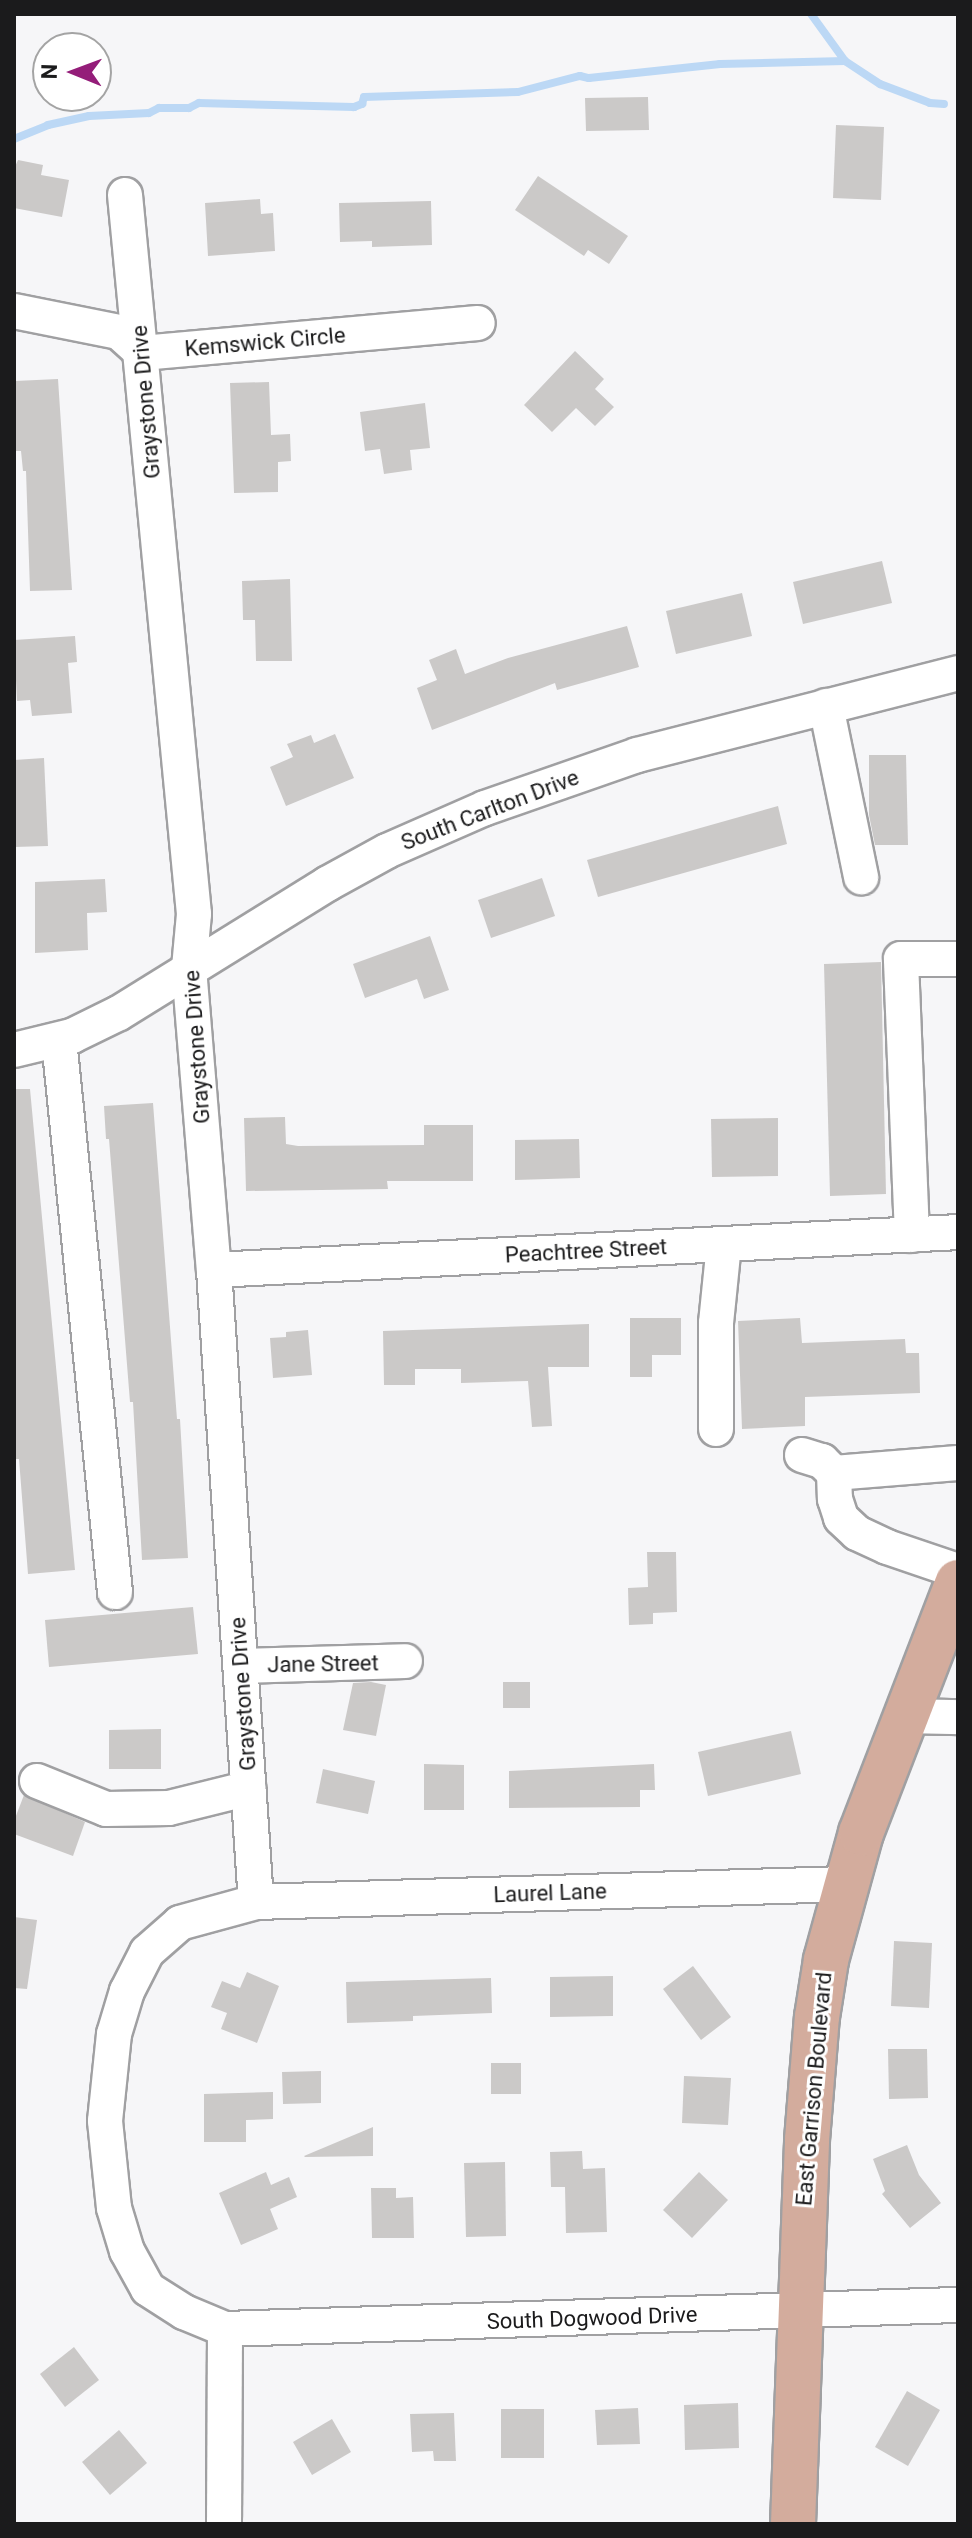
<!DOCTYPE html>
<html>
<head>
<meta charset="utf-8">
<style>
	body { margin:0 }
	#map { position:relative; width:972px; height:2538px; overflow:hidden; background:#f6f6f8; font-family:Roboto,sans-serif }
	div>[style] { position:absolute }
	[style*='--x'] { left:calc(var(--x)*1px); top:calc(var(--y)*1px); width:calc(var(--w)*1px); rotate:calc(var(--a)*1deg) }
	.stream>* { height:8px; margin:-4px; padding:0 4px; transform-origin:4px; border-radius:4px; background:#bcd8f5 }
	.building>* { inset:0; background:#cbc9c8 }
	.roads { filter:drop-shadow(2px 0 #a0a0a2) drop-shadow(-2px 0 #a0a0a2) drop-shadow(0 2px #a0a0a2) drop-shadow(0 -2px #a0a0a2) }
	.minor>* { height:34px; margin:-17px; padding:0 17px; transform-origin:17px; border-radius:17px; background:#fff }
	.major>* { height:44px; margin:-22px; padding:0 22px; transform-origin:22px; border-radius:22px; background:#d3ac9d }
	span { translate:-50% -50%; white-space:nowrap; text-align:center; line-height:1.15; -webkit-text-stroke:6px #fff; paint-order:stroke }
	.street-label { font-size:22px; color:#1b1b1c }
	.frame { position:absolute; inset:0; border:16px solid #1b1b1c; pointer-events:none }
	.north { position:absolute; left:32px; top:32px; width:80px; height:80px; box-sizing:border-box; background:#fff; border:2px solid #a4a4a4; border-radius:50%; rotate:271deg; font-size:22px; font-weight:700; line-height:32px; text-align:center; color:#1b1b1c }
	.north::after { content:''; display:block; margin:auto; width:28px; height:36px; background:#941d79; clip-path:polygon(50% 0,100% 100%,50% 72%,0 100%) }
</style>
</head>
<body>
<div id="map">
	<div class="stream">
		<i style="--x:811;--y:14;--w:58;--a:54.1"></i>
		<i style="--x:845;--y:61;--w:42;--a:33.3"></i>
		<i style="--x:880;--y:84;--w:53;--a:20.8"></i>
		<i style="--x:930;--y:103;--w:14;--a:4"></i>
		<i style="--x:14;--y:139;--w:37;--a:-22"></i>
		<i style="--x:48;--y:125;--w:42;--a:-12.4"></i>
		<i style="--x:89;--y:116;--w:60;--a:-2.9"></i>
		<i style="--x:149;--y:113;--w:11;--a:-27"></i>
		<i style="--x:159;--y:108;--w:30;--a:0"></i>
		<i style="--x:189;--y:108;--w:11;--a:-27"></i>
		<i style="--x:199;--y:103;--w:155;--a:1.5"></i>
		<i style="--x:354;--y:107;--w:9;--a:-21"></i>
		<i style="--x:362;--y:104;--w:7;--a:-74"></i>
		<i style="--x:364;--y:97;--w:154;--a:-1.9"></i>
		<i style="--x:518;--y:92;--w:64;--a:-14.5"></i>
		<i style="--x:580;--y:76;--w:9;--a:13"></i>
		<i style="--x:589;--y:78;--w:132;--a:-6.1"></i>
		<i style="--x:720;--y:64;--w:125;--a:-1.4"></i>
	</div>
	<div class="building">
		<i style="clip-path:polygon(648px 97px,649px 130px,586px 131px,585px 98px)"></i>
		<i style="clip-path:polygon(836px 125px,884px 127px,881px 200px,833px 198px)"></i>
		<i style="clip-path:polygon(18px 160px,43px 165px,41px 175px,69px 180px,62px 217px,14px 208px,14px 169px)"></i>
		<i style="clip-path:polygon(538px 176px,628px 236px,609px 264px,588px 250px,584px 256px,515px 210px)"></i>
		<i style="clip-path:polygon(260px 199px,261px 214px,273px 213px,275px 251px,208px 256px,205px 203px)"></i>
		<i style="clip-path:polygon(431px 201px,432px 245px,372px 247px,372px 241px,340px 242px,339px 203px)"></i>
		<i style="clip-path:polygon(575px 351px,604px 379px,595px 389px,614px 407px,595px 426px,576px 408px,552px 432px,524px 405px)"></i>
		<i style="clip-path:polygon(58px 379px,72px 590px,30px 591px,26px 471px,23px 471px,21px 451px,14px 451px,15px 381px)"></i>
		<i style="clip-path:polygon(269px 382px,271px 435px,290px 434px,291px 461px,278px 462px,278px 492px,234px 493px,230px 383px)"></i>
		<i style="clip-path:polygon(425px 403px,430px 448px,410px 450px,412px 470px,384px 474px,380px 449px,365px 451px,360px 412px)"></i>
		<i style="clip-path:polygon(882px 561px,892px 603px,803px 624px,793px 582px)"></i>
		<i style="clip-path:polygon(290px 579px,292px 661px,256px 661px,255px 620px,243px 620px,242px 581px)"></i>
		<i style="clip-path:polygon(742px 593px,752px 636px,676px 654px,666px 611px)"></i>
		<i style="clip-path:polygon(627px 626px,639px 667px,557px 690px,555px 683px,432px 730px,417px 688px,437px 680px,429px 660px,456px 649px,465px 674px,508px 658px)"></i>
		<i style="clip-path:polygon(75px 636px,77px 662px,68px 663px,72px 713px,32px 716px,30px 700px,17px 701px,14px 640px)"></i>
		<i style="clip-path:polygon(335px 734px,354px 778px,286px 806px,270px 767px,293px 757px,287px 744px,311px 735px,314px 743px)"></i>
		<i style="clip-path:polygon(869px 755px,906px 755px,908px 845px,875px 845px,869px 815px)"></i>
		<i style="clip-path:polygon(44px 758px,48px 846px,14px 847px,14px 760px)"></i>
		<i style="clip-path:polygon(778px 806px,787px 844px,598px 897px,587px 860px)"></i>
		<i style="clip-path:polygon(542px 878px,555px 916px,491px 938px,478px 900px)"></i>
		<i style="clip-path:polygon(105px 879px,107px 912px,87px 913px,88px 950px,35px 953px,35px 882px)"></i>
		<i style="clip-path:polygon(430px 936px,449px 990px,424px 999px,417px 979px,365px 998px,353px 964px)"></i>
		<i style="clip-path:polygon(881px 962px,886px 1194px,830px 1196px,824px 964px)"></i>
		<i style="clip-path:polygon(14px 1089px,30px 1089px,75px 1570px,28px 1574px,19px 1459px,14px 1459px)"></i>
		<i style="clip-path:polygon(153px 1103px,177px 1419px,180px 1419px,188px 1558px,142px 1560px,133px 1402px,130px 1402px,109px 1139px,106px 1139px,104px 1106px)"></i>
		<i style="clip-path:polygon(285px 1117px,286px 1144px,298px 1146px,424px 1145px,424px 1125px,473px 1125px,473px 1181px,387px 1181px,388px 1189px,246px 1191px,244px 1118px)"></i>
		<i style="clip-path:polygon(778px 1118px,778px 1176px,712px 1177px,711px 1119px)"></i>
		<i style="clip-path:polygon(579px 1139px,580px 1178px,515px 1180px,515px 1140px)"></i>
		<i style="clip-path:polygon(630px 1318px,681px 1318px,681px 1355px,652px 1355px,652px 1377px,630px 1377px)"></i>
		<i style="clip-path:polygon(800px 1318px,802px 1343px,905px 1339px,906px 1353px,919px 1353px,920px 1393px,805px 1397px,805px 1426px,742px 1429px,738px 1321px)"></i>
		<i style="clip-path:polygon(589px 1324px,589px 1367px,548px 1367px,552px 1426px,532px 1427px,528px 1381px,461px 1383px,461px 1369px,415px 1369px,415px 1385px,384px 1385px,383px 1331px)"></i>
		<i style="clip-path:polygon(308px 1330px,312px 1375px,273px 1378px,270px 1338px,286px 1337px,286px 1332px)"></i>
		<i style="clip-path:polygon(647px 1552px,676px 1552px,677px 1612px,653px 1613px,653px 1624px,629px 1625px,628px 1588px,648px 1587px)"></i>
		<i style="clip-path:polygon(193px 1607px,198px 1654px,49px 1667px,45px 1620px)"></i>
		<i style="clip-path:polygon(371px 1682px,386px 1685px,376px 1736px,343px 1730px,353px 1683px)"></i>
		<i style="clip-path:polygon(503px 1682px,530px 1682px,530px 1708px,503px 1708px)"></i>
		<i style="clip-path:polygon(161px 1729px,161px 1769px,109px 1769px,109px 1730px)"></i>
		<i style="clip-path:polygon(791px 1731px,801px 1774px,708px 1796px,698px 1752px)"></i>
		<i style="clip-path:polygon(424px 1764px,464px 1765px,464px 1810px,424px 1810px)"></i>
		<i style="clip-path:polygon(654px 1764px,655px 1790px,640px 1790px,640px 1807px,509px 1808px,509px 1771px)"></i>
		<i style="clip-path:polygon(323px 1769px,375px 1781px,368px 1814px,316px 1803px)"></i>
		<i style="clip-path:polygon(24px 1795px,85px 1822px,73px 1856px,14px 1834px,14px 1821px)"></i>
		<i style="clip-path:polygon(14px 1917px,37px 1920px,27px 1989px,14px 1988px)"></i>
		<i style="clip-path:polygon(894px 1941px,932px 1943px,929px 2008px,891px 2006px)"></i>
		<i style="clip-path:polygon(693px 1966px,731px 2017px,701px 2040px,663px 1989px)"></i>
		<i style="clip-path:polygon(247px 1972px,279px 1986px,257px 2043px,221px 2029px,227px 2013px,211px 2007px,222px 1981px,240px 1988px)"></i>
		<i style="clip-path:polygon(613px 1976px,613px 2016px,550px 2017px,550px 1977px)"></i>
		<i style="clip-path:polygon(491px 1978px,492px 2013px,413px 2016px,413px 2021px,347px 2023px,346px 1982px)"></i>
		<i style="clip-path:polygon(888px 2049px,927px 2049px,928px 2098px,889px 2099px)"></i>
		<i style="clip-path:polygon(491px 2063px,521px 2063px,521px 2094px,491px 2094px)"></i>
		<i style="clip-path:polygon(321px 2071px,321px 2103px,283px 2104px,282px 2072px)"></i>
		<i style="clip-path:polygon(684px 2076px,731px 2078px,728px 2125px,682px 2123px)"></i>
		<i style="clip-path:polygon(273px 2092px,273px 2119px,246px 2120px,246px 2142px,204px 2142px,204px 2094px)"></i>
		<i style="clip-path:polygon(373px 2127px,373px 2156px,305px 2157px,304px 2156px)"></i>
		<i style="clip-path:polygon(907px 2145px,919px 2175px,941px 2203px,910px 2228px,882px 2194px,885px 2191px,873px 2159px)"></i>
		<i style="clip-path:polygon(582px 2151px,583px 2169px,605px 2168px,607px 2232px,566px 2233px,565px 2187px,551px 2187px,550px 2152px)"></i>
		<i style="clip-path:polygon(505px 2162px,506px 2236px,466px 2237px,464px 2163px)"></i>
		<i style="clip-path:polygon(266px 2172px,271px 2185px,289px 2177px,297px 2197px,270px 2209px,278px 2229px,241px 2245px,219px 2193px)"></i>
		<i style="clip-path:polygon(699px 2172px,728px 2200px,692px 2238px,663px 2210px)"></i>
		<i style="clip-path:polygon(371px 2188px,396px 2188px,396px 2198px,413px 2197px,414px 2238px,372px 2238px)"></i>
		<i style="clip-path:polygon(74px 2347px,99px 2380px,65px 2407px,40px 2374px)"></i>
		<i style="clip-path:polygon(907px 2391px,940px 2410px,908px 2466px,875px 2447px)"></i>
		<i style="clip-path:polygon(738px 2403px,739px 2448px,685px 2450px,684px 2405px)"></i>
		<i style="clip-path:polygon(638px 2408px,640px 2444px,597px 2445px,595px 2410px)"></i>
		<i style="clip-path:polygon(501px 2409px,544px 2409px,544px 2458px,501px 2458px)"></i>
		<i style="clip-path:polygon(454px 2413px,456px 2461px,434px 2461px,433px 2451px,412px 2452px,410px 2414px)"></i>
		<i style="clip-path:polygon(332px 2419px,351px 2452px,312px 2475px,293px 2442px)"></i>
		<i style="clip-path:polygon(119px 2430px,147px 2463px,110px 2495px,82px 2462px)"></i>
	</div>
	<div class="roads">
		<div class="minor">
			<i style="--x:125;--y:195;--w:722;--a:84.52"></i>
			<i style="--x:194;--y:914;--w:54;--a:95.3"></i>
			<i style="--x:189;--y:968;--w:303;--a:85.3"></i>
			<i style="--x:214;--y:1270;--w:633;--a:86.2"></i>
			<i style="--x:14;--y:311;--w:107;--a:11.3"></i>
			<i style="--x:119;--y:332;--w:31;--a:42"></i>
			<i style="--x:142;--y:353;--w:337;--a:-5.1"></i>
			<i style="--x:826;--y:706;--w:175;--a:78.4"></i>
			<i style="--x:59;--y:1040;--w:555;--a:84.21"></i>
			<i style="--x:14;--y:1050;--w:60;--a:-13.6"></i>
			<i style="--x:72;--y:1036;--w:52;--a:-26.1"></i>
			<i style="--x:119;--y:1013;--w:245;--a:-31.8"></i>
			<i style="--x:327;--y:884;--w:68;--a:-28.8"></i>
			<i style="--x:387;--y:851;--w:107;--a:-23.7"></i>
			<i style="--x:485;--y:808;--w:161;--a:-19.2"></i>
			<i style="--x:637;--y:755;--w:331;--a:-14.3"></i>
			<i style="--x:912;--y:1235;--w:276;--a:-92.3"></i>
			<i style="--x:901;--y:959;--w:57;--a:0"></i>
			<i style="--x:214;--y:1270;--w:745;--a:-2.92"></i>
			<i style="--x:716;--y:1429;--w:106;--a:-90"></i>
			<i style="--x:716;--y:1323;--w:79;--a:-84.2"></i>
			<i style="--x:802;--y:1455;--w:21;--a:17"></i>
			<i style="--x:822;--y:1461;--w:17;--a:45"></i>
			<i style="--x:834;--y:1473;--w:26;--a:88"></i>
			<i style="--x:835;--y:1499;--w:20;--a:72"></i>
			<i style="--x:841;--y:1518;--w:22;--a:43"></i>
			<i style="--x:857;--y:1533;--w:33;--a:25"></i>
			<i style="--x:887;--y:1547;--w:75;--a:18.7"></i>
			<i style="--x:834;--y:1473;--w:124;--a:-4.6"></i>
			<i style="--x:241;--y:1666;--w:164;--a:-1.7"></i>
			<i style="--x:909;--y:1716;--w:49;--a:1.2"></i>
			<i style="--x:37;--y:1781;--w:74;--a:22.1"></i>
			<i style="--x:106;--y:1809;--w:63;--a:-0.9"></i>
			<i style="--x:169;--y:1808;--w:82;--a:-14"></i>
			<i style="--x:845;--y:1884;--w:589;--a:178.25"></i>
			<i style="--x:256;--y:1902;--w:79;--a:164.6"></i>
			<i style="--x:180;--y:1923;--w:44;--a:138.7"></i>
			<i style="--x:147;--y:1952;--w:44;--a:117.1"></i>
			<i style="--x:127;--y:1991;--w:45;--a:106.8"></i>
			<i style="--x:114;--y:2034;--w:87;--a:95.9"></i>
			<i style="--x:105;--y:2121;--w:87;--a:84.1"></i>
			<i style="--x:114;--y:2208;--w:45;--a:73.2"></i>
			<i style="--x:127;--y:2251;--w:43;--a:61.1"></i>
			<i style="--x:148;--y:2289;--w:43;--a:32.6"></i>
			<i style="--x:184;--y:2312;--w:44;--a:22.5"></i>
			<i style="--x:225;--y:2329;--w:733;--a:-1.88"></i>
			<i style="--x:224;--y:2524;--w:195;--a:-89.7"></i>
		</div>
		<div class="major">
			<i style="--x:793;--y:2524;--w:384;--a:-87.9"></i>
			<i style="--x:807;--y:2140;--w:123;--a:-85.4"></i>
			<i style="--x:817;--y:2017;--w:58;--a:-81"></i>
			<i style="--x:826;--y:1960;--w:132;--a:-74.6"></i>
			<i style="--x:861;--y:1833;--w:269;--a:-68.9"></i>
		</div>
	</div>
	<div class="street-label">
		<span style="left:265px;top:342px;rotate:-5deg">Kemswick Circle</span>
		<span style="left:146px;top:402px;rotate:-95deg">Graystone Drive</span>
		<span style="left:490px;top:810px;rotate:-21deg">South Carlton Drive</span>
		<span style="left:197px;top:1047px;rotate:-94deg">Graystone Drive</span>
		<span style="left:586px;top:1251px;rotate:-3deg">Peachtree Street</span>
		<span style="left:323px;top:1664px;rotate:-1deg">Jane Street</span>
		<span style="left:243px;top:1694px;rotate:-94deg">Graystone Drive</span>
		<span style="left:550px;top:1893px;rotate:-2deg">Laurel Lane</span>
		<span style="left:814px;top:2089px;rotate:-85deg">East Garrison Boulevard</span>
		<span style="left:592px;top:2318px;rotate:-2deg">South Dogwood Drive</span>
	</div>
	<div class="frame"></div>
	<div class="north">N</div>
</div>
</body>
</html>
